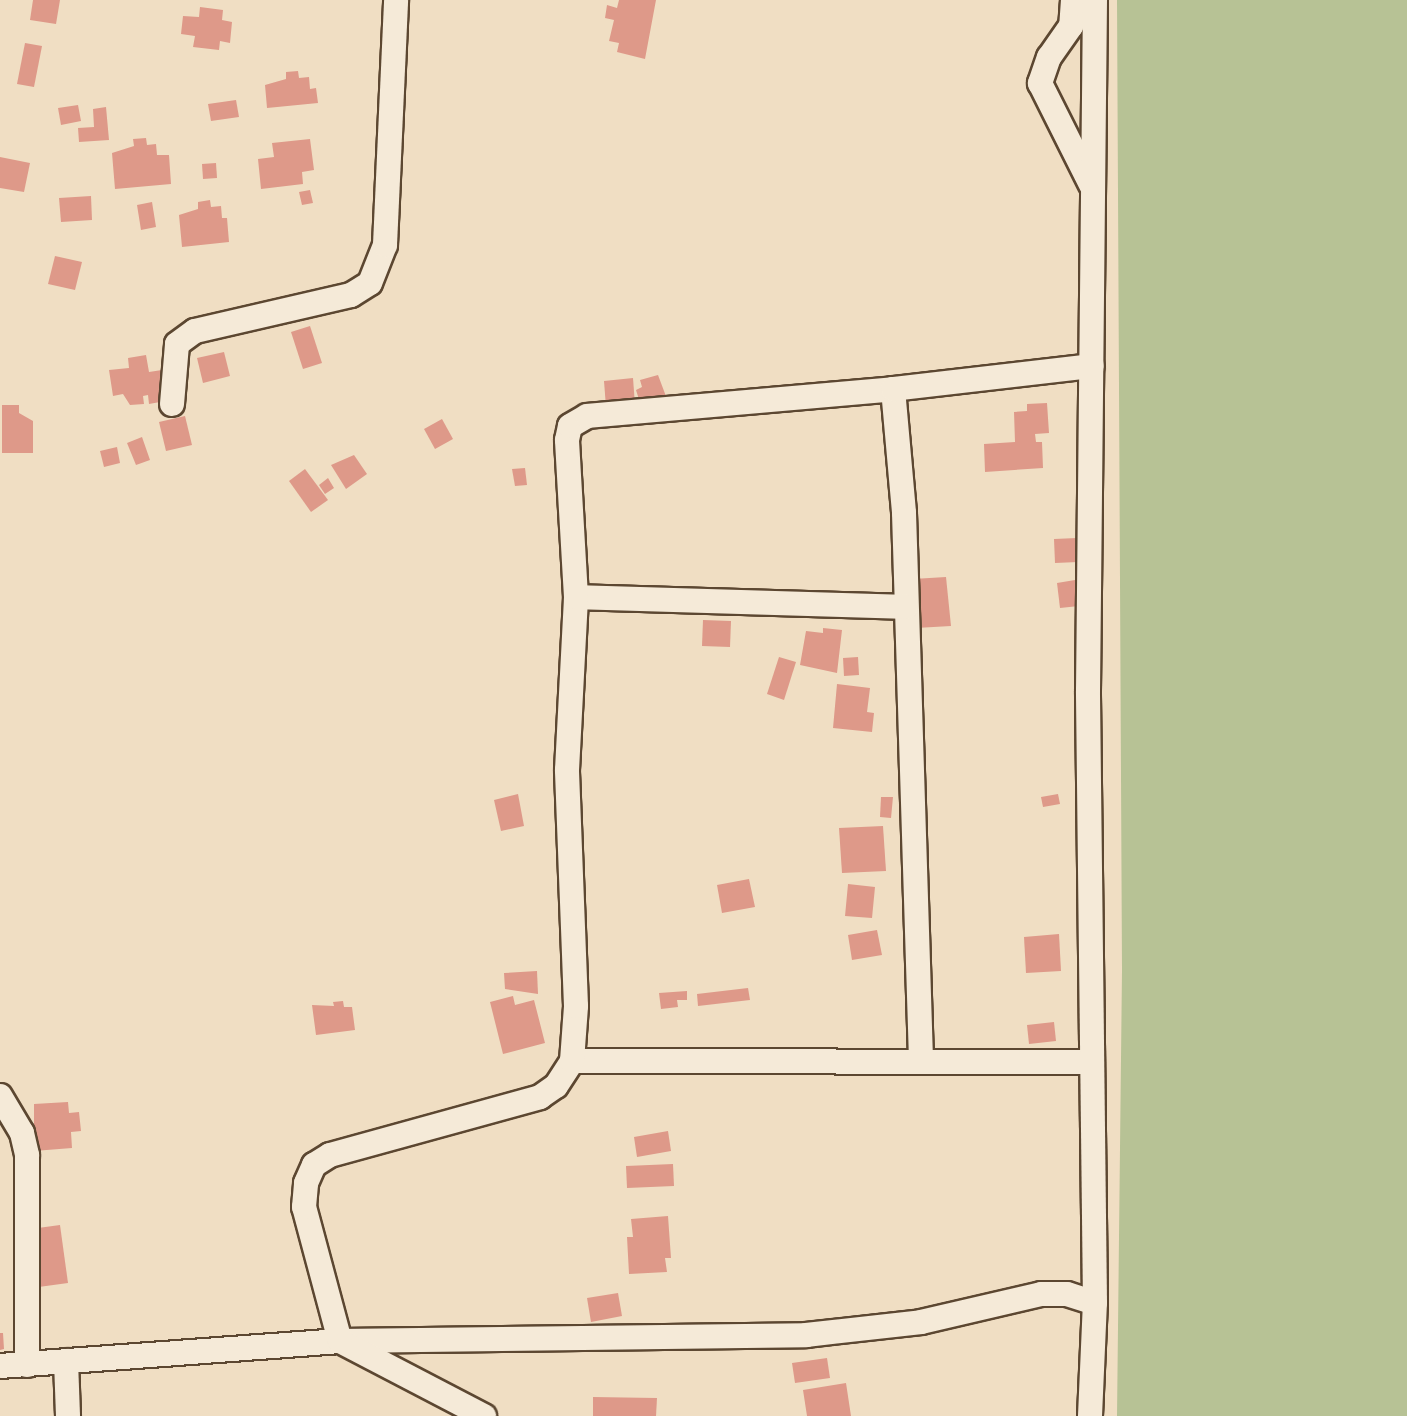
<!DOCTYPE html>
<html>
<head>
<meta charset="utf-8">
<style>
	body { margin:0 }
	#map { position:relative; width:1407px; height:1416px; overflow:hidden; background:#f0dec3; font-family:Alegreya,serif }
	div>[style] { position:absolute }
	[style*='--x'] { left:calc(var(--x)*1px); top:calc(var(--y)*1px); width:calc(var(--w)*1px); rotate:calc(var(--a)*1deg) }
	.green>* { inset:0; background:#b7c295 }
	.building>* { inset:0; background:#de9989 }
	.roads { filter:drop-shadow(2px 0 #5c4731) drop-shadow(-2px 0 #5c4731) drop-shadow(0 2px #5c4731) drop-shadow(0 -2px #5c4731) }
	.street>* { height:24px; margin:-12px; padding:0 12px; transform-origin:12px; border-radius:12px; background:#f5ead8 }
	span { translate:-50% -50%; white-space:nowrap; text-align:center; line-height:1.15; -webkit-text-stroke:7px #f5ead8; paint-order:stroke }
</style>
</head>
<body>
<div id="map">
	<div class="green">
		<i style="clip-path:polygon(1117px 0,1407px 0,1407px 1416px,1117px 1416px,1122px 970px)"></i>
	</div>
	<div class="building">
		<i style="clip-path:polygon(33px 0,60px 0,56px 24px,30px 20px)"></i>
		<i style="clip-path:polygon(619px 0,656px 0,645px 59px,617px 52px,619px 43px,609px 41px,614px 20px,605px 18px,607px 5px,617px 8px)"></i>
		<i style="clip-path:polygon(200px 7px,223px 10px,222px 20px,232px 22px,230px 43px,220px 41px,219px 50px,193px 47px,195px 36px,181px 34px,183px 16px,199px 17px)"></i>
		<i style="clip-path:polygon(25px 43px,42px 46px,34px 87px,17px 84px)"></i>
		<i style="clip-path:polygon(298px 71px,299px 78px,309px 77px,310px 89px,316px 88px,318px 103px,267px 108px,265px 85px,286px 79px,286px 72px)"></i>
		<i style="clip-path:polygon(236px 100px,239px 117px,211px 121px,208px 104px)"></i>
		<i style="clip-path:polygon(78px 105px,81px 121px,61px 125px,58px 108px)"></i>
		<i style="clip-path:polygon(106px 107px,109px 140px,79px 142px,78px 128px,94px 127px,93px 109px)"></i>
		<i style="clip-path:polygon(146px 138px,147px 145px,156px 144px,157px 155px,169px 155px,171px 184px,115px 189px,112px 153px,134px 146px,133px 139px)"></i>
		<i style="clip-path:polygon(310px 139px,314px 170px,302px 172px,303px 184px,261px 189px,258px 159px,274px 157px,272px 143px)"></i>
		<i style="clip-path:polygon(0 157px,30px 163px,24px 192px,0 188px)"></i>
		<i style="clip-path:polygon(216px 163px,217px 178px,203px 179px,202px 164px)"></i>
		<i style="clip-path:polygon(310px 190px,313px 203px,302px 205px,299px 192px)"></i>
		<i style="clip-path:polygon(91px 196px,92px 220px,61px 222px,59px 198px)"></i>
		<i style="clip-path:polygon(210px 200px,211px 207px,221px 206px,222px 218px,227px 218px,229px 242px,182px 247px,179px 215px,198px 209px,198px 202px)"></i>
		<i style="clip-path:polygon(152px 202px,156px 227px,141px 230px,137px 205px)"></i>
		<i style="clip-path:polygon(55px 256px,82px 262px,75px 290px,48px 284px)"></i>
		<i style="clip-path:polygon(310px 326px,322px 363px,303px 369px,291px 332px)"></i>
		<i style="clip-path:polygon(224px 352px,230px 376px,203px 383px,197px 358px)"></i>
		<i style="clip-path:polygon(146px 355px,149px 372px,162px 370px,166px 395px,160px 395px,160px 402px,149px 404px,148px 395px,143px 396px,144px 404px,130px 405px,123px 394px,113px 396px,109px 370px,129px 368px,128px 358px)"></i>
		<i style="clip-path:polygon(658px 375px,667px 399px,641px 406px,636px 390px,642px 387px,640px 380px)"></i>
		<i style="clip-path:polygon(633px 378px,635px 405px,606px 407px,604px 381px)"></i>
		<i style="clip-path:polygon(1047px 403px,1049px 433px,1035px 434px,1036px 442px,1042px 442px,1043px 468px,985px 472px,984px 444px,1015px 442px,1014px 412px,1027px 411px,1027px 404px)"></i>
		<i style="clip-path:polygon(2px 405px,19px 405px,19px 413px,33px 421px,33px 453px,2px 453px)"></i>
		<i style="clip-path:polygon(185px 416px,192px 445px,166px 451px,159px 422px)"></i>
		<i style="clip-path:polygon(442px 419px,453px 439px,435px 449px,424px 429px)"></i>
		<i style="clip-path:polygon(142px 437px,150px 460px,136px 465px,127px 443px)"></i>
		<i style="clip-path:polygon(117px 447px,120px 463px,104px 467px,100px 451px)"></i>
		<i style="clip-path:polygon(354px 455px,367px 474px,346px 489px,331px 465px)"></i>
		<i style="clip-path:polygon(525px 468px,527px 485px,515px 486px,512px 469px)"></i>
		<i style="clip-path:polygon(305px 469px,328px 500px,311px 512px,289px 481px)"></i>
		<i style="clip-path:polygon(328px 478px,334px 488px,325px 494px,319px 485px)"></i>
		<i style="clip-path:polygon(1077px 538px,1078px 562px,1055px 563px,1054px 539px)"></i>
		<i style="clip-path:polygon(946px 577px,951px 626px,916px 628px,913px 579px)"></i>
		<i style="clip-path:polygon(1075px 580px,1079px 606px,1060px 608px,1057px 583px)"></i>
		<i style="clip-path:polygon(703px 620px,731px 621px,730px 647px,702px 646px)"></i>
		<i style="clip-path:polygon(823px 628px,842px 630px,837px 673px,800px 665px,806px 631px,823px 633px)"></i>
		<i style="clip-path:polygon(779px 657px,796px 662px,784px 700px,767px 694px)"></i>
		<i style="clip-path:polygon(858px 657px,859px 675px,844px 676px,843px 658px)"></i>
		<i style="clip-path:polygon(837px 684px,870px 688px,867px 712px,874px 713px,872px 732px,833px 728px)"></i>
		<i style="clip-path:polygon(518px 794px,524px 826px,501px 831px,494px 800px)"></i>
		<i style="clip-path:polygon(1058px 794px,1060px 804px,1043px 807px,1041px 797px)"></i>
		<i style="clip-path:polygon(881px 797px,893px 797px,891px 818px,880px 817px)"></i>
		<i style="clip-path:polygon(883px 826px,886px 871px,842px 873px,839px 828px)"></i>
		<i style="clip-path:polygon(749px 879px,755px 907px,722px 913px,717px 885px)"></i>
		<i style="clip-path:polygon(848px 884px,875px 887px,872px 918px,845px 916px)"></i>
		<i style="clip-path:polygon(877px 930px,882px 955px,852px 960px,848px 935px)"></i>
		<i style="clip-path:polygon(1059px 934px,1061px 971px,1026px 973px,1024px 937px)"></i>
		<i style="clip-path:polygon(537px 971px,538px 994px,505px 989px,504px 973px)"></i>
		<i style="clip-path:polygon(748px 988px,750px 1000px,698px 1006px,697px 994px)"></i>
		<i style="clip-path:polygon(687px 991px,687px 1000px,677px 1000px,678px 1007px,661px 1009px,659px 993px)"></i>
		<i style="clip-path:polygon(513px 996px,515px 1005px,534px 1000px,545px 1043px,503px 1054px,490px 1002px)"></i>
		<i style="clip-path:polygon(343px 1001px,344px 1007px,352px 1007px,355px 1030px,316px 1035px,312px 1005px,334px 1006px,333px 1002px)"></i>
		<i style="clip-path:polygon(1054px 1022px,1056px 1041px,1029px 1044px,1027px 1025px)"></i>
		<i style="clip-path:polygon(68px 1102px,69px 1113px,79px 1112px,81px 1131px,71px 1132px,72px 1148px,34px 1151px,34px 1104px)"></i>
		<i style="clip-path:polygon(668px 1131px,671px 1151px,637px 1157px,634px 1137px)"></i>
		<i style="clip-path:polygon(673px 1164px,674px 1186px,627px 1188px,626px 1166px)"></i>
		<i style="clip-path:polygon(668px 1216px,671px 1258px,665px 1258px,667px 1272px,629px 1274px,627px 1237px,633px 1237px,631px 1219px)"></i>
		<i style="clip-path:polygon(60px 1225px,68px 1283px,24px 1289px,16px 1231px)"></i>
		<i style="clip-path:polygon(618px 1293px,622px 1316px,591px 1322px,587px 1298px)"></i>
		<i style="clip-path:polygon(0 1333px,3px 1333px,4px 1349px,0 1350px)"></i>
		<i style="clip-path:polygon(827px 1358px,830px 1378px,795px 1383px,792px 1363px)"></i>
		<i style="clip-path:polygon(846px 1383px,851px 1416px,807px 1416px,803px 1390px)"></i>
		<i style="clip-path:polygon(593px 1397px,657px 1398px,656px 1416px,593px 1416px)"></i>
	</div>
	<div class="roads">
		<div class="street">
			<i style="--x:1073;--y:0;--w:26;--a:94"></i>
			<i style="--x:1071;--y:26;--w:38;--a:125"></i>
			<i style="--x:1049;--y:57;--w:28;--a:109"></i>
			<i style="--x:1040;--y:83;--w:114;--a:63.4"></i>
			<i style="--x:893;--y:389;--w:124;--a:84.9"></i>
			<i style="--x:904;--y:513;--w:548;--a:88.22"></i>
			<i style="--x:172;--y:404;--w:60;--a:-85.2"></i>
			<i style="--x:177;--y:344;--w:22;--a:-36"></i>
			<i style="--x:195;--y:331;--w:160;--a:-13"></i>
			<i style="--x:351;--y:295;--w:22;--a:-32"></i>
			<i style="--x:370;--y:283;--w:41;--a:-68.5"></i>
			<i style="--x:385;--y:245;--w:245;--a:-87.4"></i>
			<i style="--x:576;--y:597;--w:330;--a:1.7"></i>
			<i style="--x:572;--y:1061;--w:520;--a:0.11"></i>
			<i style="--x:0;--y:1096;--w:43;--a:59.3"></i>
			<i style="--x:22;--y:1133;--w:23;--a:77"></i>
			<i style="--x:27;--y:1155;--w:210;--a:90"></i>
			<i style="--x:66;--y:1361;--w:55;--a:87.9"></i>
			<i style="--x:0;--y:1366;--w:341;--a:-4.2"></i>
			<i style="--x:340;--y:1341;--w:466;--a:-0.7"></i>
			<i style="--x:806;--y:1335;--w:116;--a:-6.4"></i>
			<i style="--x:921;--y:1322;--w:123;--a:-13.1"></i>
			<i style="--x:1041;--y:1294;--w:26;--a:0"></i>
			<i style="--x:1067;--y:1294;--w:29;--a:18"></i>
			<i style="--x:484;--y:1416;--w:162;--a:-152.5"></i>
			<i style="--x:340;--y:1341;--w:139;--a:-105"></i>
			<i style="--x:304;--y:1207;--w:24;--a:-85"></i>
			<i style="--x:306;--y:1183;--w:20;--a:-66"></i>
			<i style="--x:314;--y:1165;--w:19;--a:-32"></i>
			<i style="--x:330;--y:1155;--w:218;--a:-15.4"></i>
			<i style="--x:540;--y:1097;--w:19;--a:-35"></i>
			<i style="--x:556;--y:1086;--w:30;--a:-57"></i>
			<i style="--x:572;--y:1061;--w:55;--a:-85.8"></i>
			<i style="--x:576;--y:1006;--w:236;--a:-92.2"></i>
			<i style="--x:567;--y:770;--w:173;--a:-87"></i>
			<i style="--x:576;--y:597;--w:157;--a:-93.3"></i>
			<i style="--x:567;--y:440;--w:14;--a:-78"></i>
			<i style="--x:570;--y:426;--w:20;--a:-30"></i>
			<i style="--x:587;--y:416;--w:307;--a:-5"></i>
			<i style="--x:893;--y:389;--w:200;--a:-6.6"></i>
			<i style="--x:1090;--y:1416;--w:113;--a:-87.5"></i>
			<i style="--x:1095;--y:1303;--w:612;--a:-90.66"></i>
			<i style="--x:1088;--y:691;--w:691;--a:-89.42"></i>
		</div>
	</div>
</div>
</body>
</html>
